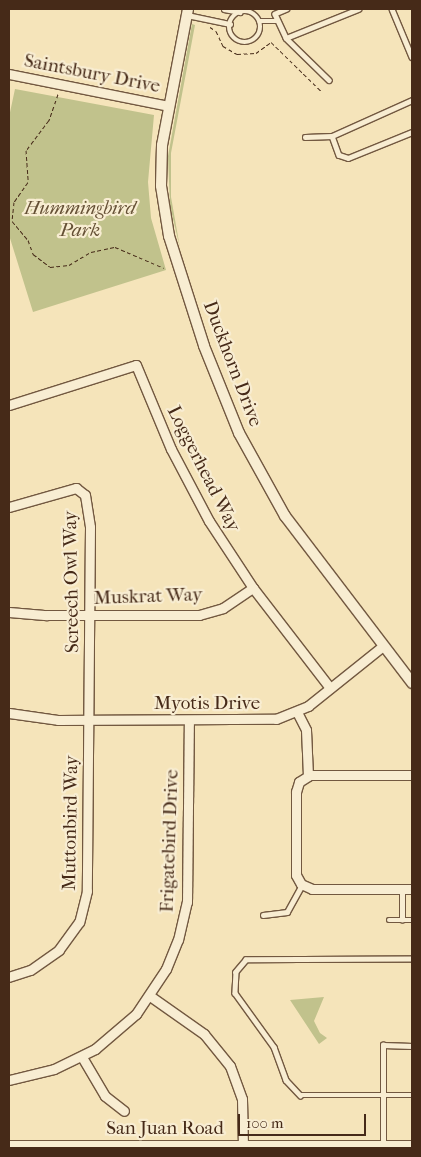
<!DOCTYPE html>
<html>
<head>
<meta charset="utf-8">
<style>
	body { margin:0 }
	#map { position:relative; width:421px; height:1157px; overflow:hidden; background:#f5e4ba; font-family:"IM FELL French Canon",serif }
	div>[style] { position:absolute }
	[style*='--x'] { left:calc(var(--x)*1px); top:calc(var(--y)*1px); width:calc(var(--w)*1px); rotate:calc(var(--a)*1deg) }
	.green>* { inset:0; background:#c1c28c }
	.path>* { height:1px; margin-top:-0.5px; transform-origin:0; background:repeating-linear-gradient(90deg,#462a18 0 4px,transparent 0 6.5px) }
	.roads { filter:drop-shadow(1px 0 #725840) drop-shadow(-1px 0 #725840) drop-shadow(0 1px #725840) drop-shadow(0 -1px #725840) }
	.service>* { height:4.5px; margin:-2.25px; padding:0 2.25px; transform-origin:2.25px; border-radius:2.25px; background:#f8edd2 }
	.service>.ring { margin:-2.25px; padding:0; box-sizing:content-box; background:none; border:4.5px solid #f8edd2; border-radius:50% }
	.minor>* { height:9px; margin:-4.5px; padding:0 4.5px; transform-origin:4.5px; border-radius:4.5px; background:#f8edd2 }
	.tertiary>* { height:10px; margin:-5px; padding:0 5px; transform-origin:5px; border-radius:5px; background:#f8edd2 }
	.secondary>* { height:11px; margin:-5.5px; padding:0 5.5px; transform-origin:5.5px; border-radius:5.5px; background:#f8edd2 }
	span { translate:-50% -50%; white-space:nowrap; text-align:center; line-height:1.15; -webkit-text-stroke:4.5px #f8edd2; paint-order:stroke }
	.street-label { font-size:19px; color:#462a18 }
	.park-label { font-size:19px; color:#655035; font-style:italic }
	.frame { position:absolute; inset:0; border:10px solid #462a18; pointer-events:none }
	.scale { position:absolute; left:238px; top:1114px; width:128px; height:22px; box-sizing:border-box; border:2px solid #462a18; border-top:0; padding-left:6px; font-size:15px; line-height:18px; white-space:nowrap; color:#462a18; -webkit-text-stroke:4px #f8edd2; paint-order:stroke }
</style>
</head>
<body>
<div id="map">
	<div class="green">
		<i style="clip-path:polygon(192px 24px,195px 25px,171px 153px,171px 197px,180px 248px,170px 206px,168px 156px)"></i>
		<i style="clip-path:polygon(15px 89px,154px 115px,148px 182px,151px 218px,166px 270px,33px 312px,9px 235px,9px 117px)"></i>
		<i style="clip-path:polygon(324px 997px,314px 1021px,320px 1033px,327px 1038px,319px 1044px,290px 1000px)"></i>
	</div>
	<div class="path">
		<i style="--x:210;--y:27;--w:7;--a:34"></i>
		<i style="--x:216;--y:31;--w:17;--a:65"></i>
		<i style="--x:223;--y:46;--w:16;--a:30"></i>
		<i style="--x:237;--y:54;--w:19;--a:-3"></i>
		<i style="--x:256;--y:53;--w:19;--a:-36"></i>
		<i style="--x:271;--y:42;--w:71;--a:44.4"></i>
		<i style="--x:58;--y:94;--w:28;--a:109"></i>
		<i style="--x:49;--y:120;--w:38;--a:127"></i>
		<i style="--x:26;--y:150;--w:32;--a:86"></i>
		<i style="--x:28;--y:182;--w:24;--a:125"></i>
		<i style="--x:14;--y:202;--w:19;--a:96"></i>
		<i style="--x:12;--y:221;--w:25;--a:50"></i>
		<i style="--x:28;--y:240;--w:15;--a:70"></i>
		<i style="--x:33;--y:254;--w:21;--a:37"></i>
		<i style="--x:50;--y:267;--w:19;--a:-6"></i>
		<i style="--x:69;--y:265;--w:26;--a:-31"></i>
		<i style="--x:91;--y:252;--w:25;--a:-12"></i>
		<i style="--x:115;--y:247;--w:53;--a:23.2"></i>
	</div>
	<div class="roads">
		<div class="service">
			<i style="--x:224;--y:9;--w:16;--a:11"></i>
			<i style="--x:287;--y:9;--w:13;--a:157"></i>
			<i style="--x:275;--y:14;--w:26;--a:65"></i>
			<i style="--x:286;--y:38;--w:60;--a:44.3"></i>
			<i style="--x:392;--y:9;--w:52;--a:67.4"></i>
			<i class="ring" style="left:229px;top:11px;width:27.5px;height:27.5px"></i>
			<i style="--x:187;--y:15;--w:44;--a:11.8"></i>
			<i style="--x:259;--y:21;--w:19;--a:0"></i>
			<i style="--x:286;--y:38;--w:78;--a:-21.9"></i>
			<i style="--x:332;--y:136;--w:20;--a:70"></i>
			<i style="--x:339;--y:155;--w:9;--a:18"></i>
			<i style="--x:348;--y:158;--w:69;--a:-22.1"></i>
			<i style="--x:305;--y:137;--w:27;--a:-2"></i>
			<i style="--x:332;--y:136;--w:88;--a:-24.2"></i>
			<i style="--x:263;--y:915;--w:24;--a:-7"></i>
			<i style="--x:287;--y:912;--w:31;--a:-61"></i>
			<i style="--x:389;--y:920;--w:23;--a:0"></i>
			<i style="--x:402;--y:920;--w:31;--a:-90"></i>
			<i style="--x:412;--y:959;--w:166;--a:179.7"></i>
			<i style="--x:246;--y:960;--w:16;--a:130"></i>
			<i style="--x:236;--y:972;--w:21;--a:93"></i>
			<i style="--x:235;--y:993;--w:67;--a:54.2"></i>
			<i style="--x:274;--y:1047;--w:35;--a:70"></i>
			<i style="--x:286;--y:1080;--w:21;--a:47"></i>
			<i style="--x:300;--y:1095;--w:112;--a:0"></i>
			<i style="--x:383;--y:1145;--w:100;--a:-90"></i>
			<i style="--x:383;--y:1045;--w:29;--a:2"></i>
		</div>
		<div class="minor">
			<i style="--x:9;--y:74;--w:163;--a:11.3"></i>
			<i style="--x:9;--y:405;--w:133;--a:-17.5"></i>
			<i style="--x:136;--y:365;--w:91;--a:67.4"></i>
			<i style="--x:171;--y:449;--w:81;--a:62.2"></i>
			<i style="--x:209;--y:521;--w:80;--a:56.7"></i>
			<i style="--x:253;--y:588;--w:126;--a:52.4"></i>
			<i style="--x:9;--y:507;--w:70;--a:-15.8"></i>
			<i style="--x:76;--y:488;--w:11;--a:38"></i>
			<i style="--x:85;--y:495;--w:32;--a:81"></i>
			<i style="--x:90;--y:527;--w:364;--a:90.5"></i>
			<i style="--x:87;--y:891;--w:32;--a:104"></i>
			<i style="--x:79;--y:922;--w:34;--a:126"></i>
			<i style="--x:59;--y:950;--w:35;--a:145"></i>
			<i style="--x:30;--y:970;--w:22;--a:162"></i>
			<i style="--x:9;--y:612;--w:38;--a:5"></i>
			<i style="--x:47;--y:615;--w:152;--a:0"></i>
			<i style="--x:199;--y:615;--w:25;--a:-16"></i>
			<i style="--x:223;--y:608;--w:36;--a:-34"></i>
			<i style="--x:297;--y:712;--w:20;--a:63"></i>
			<i style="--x:306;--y:730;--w:46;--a:87.5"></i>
			<i style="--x:9;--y:713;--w:49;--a:8.1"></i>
			<i style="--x:58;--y:720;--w:218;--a:-0.3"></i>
			<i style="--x:276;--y:719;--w:35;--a:-22"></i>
			<i style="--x:308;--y:706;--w:96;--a:-38.7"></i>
			<i style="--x:412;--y:775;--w:102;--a:180"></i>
			<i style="--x:310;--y:775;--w:13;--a:148"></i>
			<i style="--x:299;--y:782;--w:10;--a:107"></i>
			<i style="--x:296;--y:792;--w:83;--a:90"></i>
			<i style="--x:296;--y:875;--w:10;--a:61"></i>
			<i style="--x:301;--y:884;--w:12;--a:24"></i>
			<i style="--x:312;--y:889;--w:100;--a:0"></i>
			<i style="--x:150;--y:996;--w:66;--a:35.1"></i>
			<i style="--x:204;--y:1034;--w:41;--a:50.9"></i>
			<i style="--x:230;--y:1066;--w:35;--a:70"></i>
			<i style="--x:242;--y:1099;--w:49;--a:88.8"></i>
			<i style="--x:82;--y:1057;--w:45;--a:59.5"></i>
			<i style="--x:105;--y:1096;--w:24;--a:38"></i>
			<i style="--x:9;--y:1080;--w:46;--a:-13.7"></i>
			<i style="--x:54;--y:1069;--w:46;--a:-26"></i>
			<i style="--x:95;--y:1049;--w:54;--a:-40.5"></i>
			<i style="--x:136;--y:1014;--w:54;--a:-56.3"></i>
			<i style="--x:166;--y:969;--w:31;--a:-68"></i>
			<i style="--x:178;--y:940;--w:39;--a:-77"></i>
			<i style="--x:187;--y:902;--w:182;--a:-89.4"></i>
		</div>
		<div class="tertiary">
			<i style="--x:188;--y:9;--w:138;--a:100.8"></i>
			<i style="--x:162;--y:145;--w:41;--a:91.4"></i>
			<i style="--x:161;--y:186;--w:51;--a:80.9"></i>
			<i style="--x:169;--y:236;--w:115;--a:72.3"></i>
			<i style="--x:204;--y:346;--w:94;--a:68.1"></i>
			<i style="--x:239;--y:433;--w:95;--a:61"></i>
			<i style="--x:285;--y:516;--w:210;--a:52.7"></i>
		</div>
		<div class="secondary">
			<i style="--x:9;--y:1146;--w:403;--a:0"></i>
		</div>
	</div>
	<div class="street-label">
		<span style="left:92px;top:74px;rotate:11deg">Saintsbury Drive</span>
		<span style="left:232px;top:364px;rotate:69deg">Duckhorn Drive</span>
		<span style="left:203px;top:469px;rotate:63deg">Loggerhead Way</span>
		<span style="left:72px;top:582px;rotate:-91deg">Screech Owl Way</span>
		<span style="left:148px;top:597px;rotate:-2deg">Muskrat Way</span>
		<span style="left:207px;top:704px">Myotis Drive</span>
		<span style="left:71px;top:823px;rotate:-89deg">Muttonbird Way</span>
		<span style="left:170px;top:841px;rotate:-88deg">Frigatebird Drive</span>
		<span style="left:165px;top:1129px">San Juan Road</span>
	</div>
	<div class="park-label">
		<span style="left:80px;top:220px">Hummingbird<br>Park</span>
	</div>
	<div class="frame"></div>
	<div class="scale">100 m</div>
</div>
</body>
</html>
